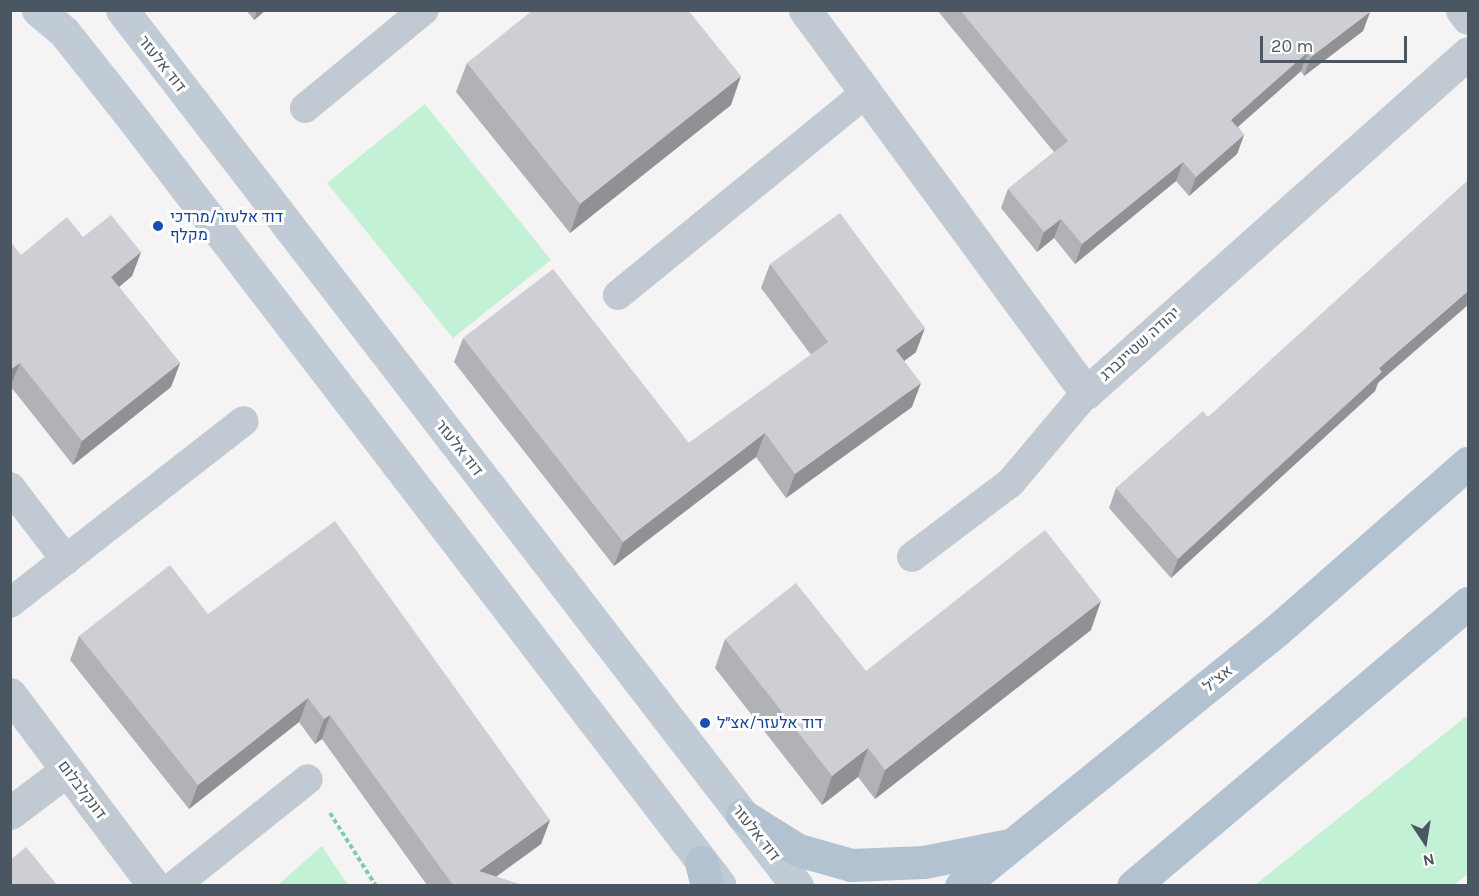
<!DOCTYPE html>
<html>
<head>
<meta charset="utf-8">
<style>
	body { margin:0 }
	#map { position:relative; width:1479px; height:896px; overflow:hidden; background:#f5f3f3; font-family:Karla,Heebo,sans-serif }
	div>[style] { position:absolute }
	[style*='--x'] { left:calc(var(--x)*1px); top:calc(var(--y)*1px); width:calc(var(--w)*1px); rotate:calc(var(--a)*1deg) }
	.green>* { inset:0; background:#c3f1d5 }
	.path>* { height:4px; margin-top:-2px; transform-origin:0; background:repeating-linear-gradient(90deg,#7ad0a6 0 4.5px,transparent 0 7.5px) }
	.lane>* { height:30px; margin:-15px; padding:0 15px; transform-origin:15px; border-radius:15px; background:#c1cad2 }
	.street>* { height:33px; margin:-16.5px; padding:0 16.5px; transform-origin:16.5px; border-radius:16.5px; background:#c1cad2 }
	.secondary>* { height:33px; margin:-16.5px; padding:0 16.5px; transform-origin:16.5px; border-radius:16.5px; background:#c1cbd6 }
	.primary>* { height:33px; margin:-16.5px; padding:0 16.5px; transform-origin:16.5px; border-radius:16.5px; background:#b3c2d1 }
	.wall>* { inset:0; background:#b0b2b7 }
	.shaded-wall>* { inset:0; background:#909195 }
	.building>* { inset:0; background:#cdcfd5 }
	.dots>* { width:16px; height:16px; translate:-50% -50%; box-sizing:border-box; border:3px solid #fff; border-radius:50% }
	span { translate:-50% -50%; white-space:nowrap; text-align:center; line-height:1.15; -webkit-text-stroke:6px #fff; paint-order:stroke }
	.street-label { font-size:16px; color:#4a5661 }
	.transit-label { font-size:16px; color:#164399 }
	.left { translate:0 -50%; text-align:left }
	.frame { position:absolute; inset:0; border:12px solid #4a5661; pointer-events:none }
	.north { position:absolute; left:1395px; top:812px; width:60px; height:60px; -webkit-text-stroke:4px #fff; paint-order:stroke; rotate:168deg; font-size:16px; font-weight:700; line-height:24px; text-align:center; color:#4a5661 }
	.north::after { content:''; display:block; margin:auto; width:21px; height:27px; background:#4a5661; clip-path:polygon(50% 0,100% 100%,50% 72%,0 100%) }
	.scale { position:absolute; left:1260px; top:36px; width:147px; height:27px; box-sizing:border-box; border:3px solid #4a5661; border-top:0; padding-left:8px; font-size:18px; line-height:21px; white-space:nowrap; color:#4a5661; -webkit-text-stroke:4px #fff; paint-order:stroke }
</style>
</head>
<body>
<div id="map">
	<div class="green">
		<i style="clip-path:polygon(425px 104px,551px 260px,453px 338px,327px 183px)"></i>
		<i style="clip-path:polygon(1468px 715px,1468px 874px,1454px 885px,1255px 885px)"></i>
		<i style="clip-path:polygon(322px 846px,348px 885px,278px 885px)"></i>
	</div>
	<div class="path">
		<i style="--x:330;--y:813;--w:86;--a:57.8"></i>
	</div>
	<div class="lane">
		<i style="--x:305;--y:108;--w:154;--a:-39.5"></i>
		<i style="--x:618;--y:295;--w:320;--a:-39.2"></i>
		<i style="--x:10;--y:487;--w:92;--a:52.5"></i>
		<i style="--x:912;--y:557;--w:124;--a:-37.1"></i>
		<i style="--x:1011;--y:482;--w:116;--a:-49.9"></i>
		<i style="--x:10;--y:603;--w:296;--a:-37.9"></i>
		<i style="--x:174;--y:886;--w:171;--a:-38.6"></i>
	</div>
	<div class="street">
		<i style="--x:805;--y:10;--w:475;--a:53.7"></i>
		<i style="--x:1086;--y:393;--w:511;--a:-41.67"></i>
		<i style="--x:1462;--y:10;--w:10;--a:53"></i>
		<i style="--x:10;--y:694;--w:240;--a:53.1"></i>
		<i style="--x:10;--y:813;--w:71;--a:-37"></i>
	</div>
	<div class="secondary">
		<i style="--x:38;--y:10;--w:34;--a:40"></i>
		<i style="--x:64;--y:32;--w:101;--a:51.4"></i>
		<i style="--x:127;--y:111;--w:974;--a:52.55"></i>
		<i style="--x:122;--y:10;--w:1106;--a:52.38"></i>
	</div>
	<div class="primary">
		<i style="--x:742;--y:815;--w:66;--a:32"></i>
		<i style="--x:798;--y:850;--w:55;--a:15.8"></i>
		<i style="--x:851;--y:865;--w:73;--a:-2.4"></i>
		<i style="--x:924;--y:862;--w:87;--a:-11.3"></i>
		<i style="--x:701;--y:862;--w:25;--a:76"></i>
		<i style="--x:961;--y:886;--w:407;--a:-39"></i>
		<i style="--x:1277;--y:630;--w:254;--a:-41.2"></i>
		<i style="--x:1133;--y:886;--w:439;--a:-40.2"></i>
	</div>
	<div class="wall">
		<i style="clip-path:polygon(246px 10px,266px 10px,254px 20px)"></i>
		<i style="clip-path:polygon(937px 10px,1369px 10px,1370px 12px,1363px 31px,1304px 76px,1301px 71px,1238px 127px,1244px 135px,1237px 154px,1189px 196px,1176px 181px,1075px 264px,1054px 238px,1037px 252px,1001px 208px,1008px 189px,1054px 152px)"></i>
		<i style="clip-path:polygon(467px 63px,731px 105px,570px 233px,456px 92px)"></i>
		<i style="clip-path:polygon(83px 237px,141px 252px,132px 276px,119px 287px,180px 363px,171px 387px,73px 465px,11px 387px,21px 255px)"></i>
		<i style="clip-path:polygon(770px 264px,916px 352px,904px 361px,912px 407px,786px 498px,756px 457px,614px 566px,454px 362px,463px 338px,689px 443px,811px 355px,761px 288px)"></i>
		<i style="clip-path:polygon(1378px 383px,1375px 391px,1171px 578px,1109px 508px,1116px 488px,1208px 417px)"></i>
		<i style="clip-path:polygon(208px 614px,550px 820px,541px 844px,496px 877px,522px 885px,427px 885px,322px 739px,315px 744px,299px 722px,189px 809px,70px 660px,79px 636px)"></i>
		<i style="clip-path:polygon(1091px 630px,875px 799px,858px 777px,822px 805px,715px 668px,725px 639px,866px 671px)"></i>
	</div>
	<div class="shaded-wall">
		<i style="clip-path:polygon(257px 10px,266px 10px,254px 20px)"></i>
		<i style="clip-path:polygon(1370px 12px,1363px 31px,1304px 76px,1311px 57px)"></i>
		<i style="clip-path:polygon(1308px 52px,1301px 71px,1224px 139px,1231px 120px)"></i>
		<i style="clip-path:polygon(741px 76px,731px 105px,570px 233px,580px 204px)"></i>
		<i style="clip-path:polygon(1244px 135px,1237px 154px,1189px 196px,1196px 177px)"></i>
		<i style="clip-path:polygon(1183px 162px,1176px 181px,1075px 264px,1082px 244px)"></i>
		<i style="clip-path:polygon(1061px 219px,1054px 238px,1037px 252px,1044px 232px)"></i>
		<i style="clip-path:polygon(141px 252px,132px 276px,102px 301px,111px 277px)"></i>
		<i style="clip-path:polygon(1468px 291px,1468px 305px,1378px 383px,1375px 391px,1171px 578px,1178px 559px,1379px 368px)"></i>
		<i style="clip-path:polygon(925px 328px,916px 352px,887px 374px,896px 350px)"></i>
		<i style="clip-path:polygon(20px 363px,10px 387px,10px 370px)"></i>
		<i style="clip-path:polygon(180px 363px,171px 387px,73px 465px,82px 441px)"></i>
		<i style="clip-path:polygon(921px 383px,912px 407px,786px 498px,795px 474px)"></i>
		<i style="clip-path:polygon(765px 433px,756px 457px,614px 566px,623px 542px)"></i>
		<i style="clip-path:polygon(1101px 601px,1091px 630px,875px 799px,885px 770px)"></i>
		<i style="clip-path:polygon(308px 698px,299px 722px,189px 809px,198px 785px)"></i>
		<i style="clip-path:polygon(330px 715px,322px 739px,315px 744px,324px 719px)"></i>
		<i style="clip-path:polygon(868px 748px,858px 777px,822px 805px,832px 776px)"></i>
		<i style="clip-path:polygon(550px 820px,541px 844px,484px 885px,479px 871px)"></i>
	</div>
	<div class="building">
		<i style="clip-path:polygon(533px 10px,688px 10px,741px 76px,580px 204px,467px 63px)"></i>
		<i style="clip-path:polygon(960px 10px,1369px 10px,1370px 12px,1311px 57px,1308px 52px,1231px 120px,1244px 135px,1196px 177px,1183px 162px,1082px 244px,1061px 219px,1044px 232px,1008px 189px,1068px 141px)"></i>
		<i style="clip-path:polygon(1468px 180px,1468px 291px,1379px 368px,1382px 372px,1178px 559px,1116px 488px,1203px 411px,1208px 417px)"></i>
		<i style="clip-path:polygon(840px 213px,925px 328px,896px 350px,921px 383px,795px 474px,765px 433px,623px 542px,463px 338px,553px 269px,689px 443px,828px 342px,770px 264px)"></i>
		<i style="clip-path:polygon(111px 215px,141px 252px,111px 277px,180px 363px,82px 441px,20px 363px,10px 370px,10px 241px,21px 255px,67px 217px,83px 237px)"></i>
		<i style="clip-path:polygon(335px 521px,550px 820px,479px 871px,522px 885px,453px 885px,330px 715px,324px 719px,308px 698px,198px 785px,79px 636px,170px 565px,208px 614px)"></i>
		<i style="clip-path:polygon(1045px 530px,1101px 601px,885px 770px,868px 748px,832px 776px,725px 639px,796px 583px,866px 671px)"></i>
		<i style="clip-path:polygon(26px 847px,57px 885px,10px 885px,10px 860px)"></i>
	</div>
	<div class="dots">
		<i style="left:158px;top:226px;background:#1a4fb4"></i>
		<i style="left:705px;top:723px;background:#1a4fb4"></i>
	</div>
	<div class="street-label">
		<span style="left:162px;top:64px;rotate:52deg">דוד אלעזר</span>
		<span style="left:1140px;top:344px;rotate:-42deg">יהודה שטיינברג</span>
		<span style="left:459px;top:448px;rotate:52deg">דוד אלעזר</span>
		<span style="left:1218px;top:679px;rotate:-39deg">אצ"ל</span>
		<span style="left:82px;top:790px;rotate:53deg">דונקלבלום</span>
		<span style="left:756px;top:833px;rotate:52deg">דוד אלעזר</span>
	</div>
	<div class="transit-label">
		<span class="left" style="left:170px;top:226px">דוד אלעזר/מרדכי<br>מקלף</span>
		<span class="left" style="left:717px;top:723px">דוד אלעזר/אצ״ל</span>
	</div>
	<div class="frame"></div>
	<div class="north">N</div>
	<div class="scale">20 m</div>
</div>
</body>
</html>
